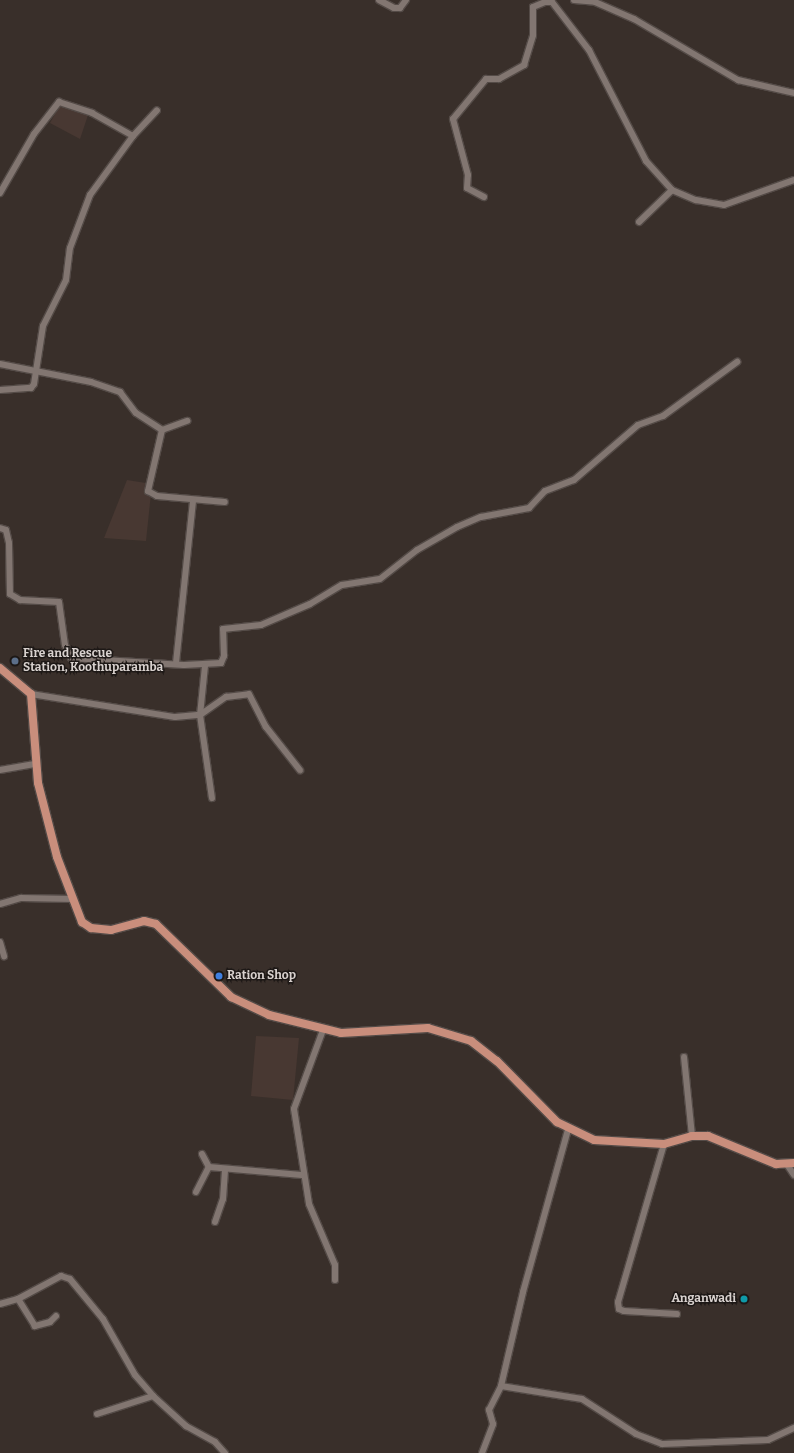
<!DOCTYPE html>
<html>
<head>
<meta charset="utf-8">
<style>
	body { margin:0 }
	#map { position:relative; width:794px; height:1453px; overflow:hidden; background:#392f2a; font-family:Bitter,serif }
	div>[style] { position:absolute }
	[style*='--x'] { left:calc(var(--x)*1px); top:calc(var(--y)*1px); width:calc(var(--w)*1px); rotate:calc(var(--a)*1deg) }
	.built>* { inset:0; background:#483832 }
	.roads { filter:drop-shadow(1px 0 #544b47) drop-shadow(-1px 0 #544b47) drop-shadow(0 1px #544b47) drop-shadow(0 -1px #544b47) }
	.minor>* { height:6px; margin:-3px; padding:0 3px; transform-origin:3px; border-radius:3px; background:#827671 }
	.major>* { height:8px; margin:-4px; padding:0 4px; transform-origin:4px; border-radius:4px; background:#c98e7c }
	.dots>* { width:11px; height:11px; translate:-50% -50%; box-sizing:border-box; border:2px solid #1d1816; border-radius:50% }
	span { translate:-50% -50%; white-space:nowrap; text-align:center; line-height:1.15; -webkit-text-stroke:3px #1d1816; paint-order:stroke }
	.poi-label { font-size:12px; color:#d8d1ce; font-weight:700 }
	.left { translate:0 -50%; text-align:left }
	.right { translate:-100% -50%; text-align:right }
</style>
</head>
<body>
<div id="map">
	<div class="built">
		<i style="clip-path:polygon(60px 105px,88px 115px,80px 139px,50px 123px)"></i>
		<i style="clip-path:polygon(127px 480px,152px 484px,146px 541px,104px 538px)"></i>
		<i style="clip-path:polygon(256px 1036px,299px 1038px,293px 1100px,251px 1096px)"></i>
	</div>
	<div class="roads">
		<div class="minor">
			<i style="--x:379;--y:0;--w:17;--a:28"></i>
			<i style="--x:394;--y:8;--w:6;--a:0"></i>
			<i style="--x:400;--y:8;--w:10;--a:-53"></i>
			<i style="--x:574;--y:0;--w:21;--a:5"></i>
			<i style="--x:595;--y:2;--w:43;--a:23.6"></i>
			<i style="--x:634;--y:19;--w:121;--a:30.4"></i>
			<i style="--x:738;--y:80;--w:57;--a:13.1"></i>
			<i style="--x:0;--y:193;--w:68;--a:-60"></i>
			<i style="--x:34;--y:134;--w:41;--a:-52"></i>
			<i style="--x:59;--y:102;--w:35;--a:18"></i>
			<i style="--x:92;--y:113;--w:47;--a:29.3"></i>
			<i style="--x:484;--y:197;--w:19;--a:-152"></i>
			<i style="--x:467;--y:188;--w:13;--a:-86"></i>
			<i style="--x:468;--y:175;--w:58;--a:-105"></i>
			<i style="--x:453;--y:119;--w:52;--a:-50.5"></i>
			<i style="--x:486;--y:79;--w:13;--a:0"></i>
			<i style="--x:499;--y:79;--w:29;--a:-29"></i>
			<i style="--x:524;--y:65;--w:31;--a:-73"></i>
			<i style="--x:533;--y:35;--w:28;--a:-90"></i>
			<i style="--x:533;--y:7;--w:13;--a:-23"></i>
			<i style="--x:545;--y:2;--w:7;--a:0"></i>
			<i style="--x:552;--y:2;--w:61;--a:52.4"></i>
			<i style="--x:589;--y:50;--w:125;--a:62.8"></i>
			<i style="--x:646;--y:161;--w:39;--a:48"></i>
			<i style="--x:672;--y:190;--w:26;--a:23"></i>
			<i style="--x:696;--y:200;--w:28;--a:10"></i>
			<i style="--x:724;--y:205;--w:74;--a:-19.7"></i>
			<i style="--x:639;--y:222;--w:46;--a:-44.1"></i>
			<i style="--x:0;--y:364;--w:93;--a:11.2"></i>
			<i style="--x:91;--y:382;--w:31;--a:19"></i>
			<i style="--x:120;--y:392;--w:26;--a:53"></i>
			<i style="--x:136;--y:413;--w:31;--a:33"></i>
			<i style="--x:0;--y:390;--w:31;--a:-4"></i>
			<i style="--x:31;--y:388;--w:5;--a:-53"></i>
			<i style="--x:34;--y:384;--w:59;--a:-81.2"></i>
			<i style="--x:43;--y:326;--w:51;--a:-63.4"></i>
			<i style="--x:66;--y:280;--w:32;--a:-83"></i>
			<i style="--x:70;--y:248;--w:57;--a:-69.3"></i>
			<i style="--x:90;--y:195;--w:73;--a:-53.9"></i>
			<i style="--x:133;--y:136;--w:35;--a:-47"></i>
			<i style="--x:162;--y:430;--w:63;--a:102.9"></i>
			<i style="--x:148;--y:491;--w:10;--a:29"></i>
			<i style="--x:157;--y:496;--w:68;--a:5"></i>
			<i style="--x:162;--y:430;--w:27;--a:-20"></i>
			<i style="--x:0;--y:528;--w:6;--a:18"></i>
			<i style="--x:6;--y:530;--w:13;--a:77"></i>
			<i style="--x:9;--y:543;--w:51;--a:88.9"></i>
			<i style="--x:10;--y:594;--w:12;--a:31"></i>
			<i style="--x:20;--y:600;--w:39;--a:3"></i>
			<i style="--x:59;--y:602;--w:43;--a:82.1"></i>
			<i style="--x:65;--y:645;--w:14;--a:65"></i>
			<i style="--x:71;--y:658;--w:113;--a:3.5"></i>
			<i style="--x:184;--y:665;--w:37;--a:-3"></i>
			<i style="--x:221;--y:663;--w:8;--a:-67"></i>
			<i style="--x:224;--y:656;--w:27;--a:-92"></i>
			<i style="--x:223;--y:629;--w:38;--a:-6"></i>
			<i style="--x:261;--y:625;--w:53;--a:-23.2"></i>
			<i style="--x:310;--y:604;--w:37;--a:-31"></i>
			<i style="--x:342;--y:585;--w:38;--a:-9"></i>
			<i style="--x:380;--y:579;--w:47;--a:-38.1"></i>
			<i style="--x:417;--y:550;--w:46;--a:-29.9"></i>
			<i style="--x:457;--y:527;--w:26;--a:-23"></i>
			<i style="--x:481;--y:517;--w:49;--a:-10.6"></i>
			<i style="--x:529;--y:508;--w:23;--a:-47"></i>
			<i style="--x:545;--y:491;--w:31;--a:-21"></i>
			<i style="--x:574;--y:480;--w:84;--a:-40.7"></i>
			<i style="--x:638;--y:425;--w:27;--a:-20"></i>
			<i style="--x:663;--y:416;--w:92;--a:-36.1"></i>
			<i style="--x:176;--y:663;--w:163;--a:-84"></i>
			<i style="--x:205;--y:666;--w:49;--a:95.8"></i>
			<i style="--x:200;--y:715;--w:84;--a:81.8"></i>
			<i style="--x:31;--y:694;--w:146;--a:9.1"></i>
			<i style="--x:175;--y:717;--w:25;--a:-5"></i>
			<i style="--x:200;--y:715;--w:32;--a:-35"></i>
			<i style="--x:226;--y:697;--w:23;--a:-7"></i>
			<i style="--x:249;--y:694;--w:37;--a:63"></i>
			<i style="--x:266;--y:727;--w:55;--a:51.7"></i>
			<i style="--x:0;--y:770;--w:35;--a:-10"></i>
			<i style="--x:0;--y:904;--w:22;--a:-16"></i>
			<i style="--x:21;--y:898;--w:52;--a:1.1"></i>
			<i style="--x:0;--y:942;--w:15;--a:74"></i>
			<i style="--x:323;--y:1030;--w:84;--a:110.2"></i>
			<i style="--x:294;--y:1109;--w:96;--a:81"></i>
			<i style="--x:309;--y:1204;--w:66;--a:66.9"></i>
			<i style="--x:335;--y:1265;--w:15;--a:90"></i>
			<i style="--x:684;--y:1057;--w:79;--a:84.2"></i>
			<i style="--x:664;--y:1144;--w:165;--a:106.2"></i>
			<i style="--x:618;--y:1302;--w:7;--a:82"></i>
			<i style="--x:619;--y:1309;--w:5;--a:22"></i>
			<i style="--x:624;--y:1311;--w:53;--a:3.2"></i>
			<i style="--x:202;--y:1154;--w:15;--a:62"></i>
			<i style="--x:209;--y:1167;--w:93;--a:4.9"></i>
			<i style="--x:788;--y:1166;--w:11;--a:56"></i>
			<i style="--x:196;--y:1192;--w:28;--a:-63"></i>
			<i style="--x:215;--y:1222;--w:24;--a:-71"></i>
			<i style="--x:223;--y:1199;--w:30;--a:-86"></i>
			<i style="--x:0;--y:1304;--w:19;--a:-16"></i>
			<i style="--x:56;--y:1316;--w:8;--a:135"></i>
			<i style="--x:50;--y:1322;--w:16;--a:165"></i>
			<i style="--x:35;--y:1326;--w:32;--a:-122"></i>
			<i style="--x:18;--y:1299;--w:49;--a:-28.1"></i>
			<i style="--x:61;--y:1276;--w:9;--a:18"></i>
			<i style="--x:70;--y:1279;--w:52;--a:50.5"></i>
			<i style="--x:103;--y:1319;--w:64;--a:60.3"></i>
			<i style="--x:135;--y:1375;--w:28;--a:49"></i>
			<i style="--x:153;--y:1396;--w:45;--a:42.3"></i>
			<i style="--x:186;--y:1426;--w:33;--a:29"></i>
			<i style="--x:215;--y:1442;--w:15;--a:48"></i>
			<i style="--x:501;--y:1386;--w:97;--a:-76.8"></i>
			<i style="--x:523;--y:1292;--w:168;--a:-74.5"></i>
			<i style="--x:97;--y:1414;--w:59;--a:-17.8"></i>
			<i style="--x:482;--y:1453;--w:31;--a:-69"></i>
			<i style="--x:493;--y:1424;--w:15;--a:-106"></i>
			<i style="--x:489;--y:1410;--w:27;--a:-63"></i>
			<i style="--x:501;--y:1386;--w:82;--a:9.1"></i>
			<i style="--x:582;--y:1399;--w:64;--a:32.9"></i>
			<i style="--x:636;--y:1434;--w:28;--a:21"></i>
			<i style="--x:662;--y:1444;--w:106;--a:-2.2"></i>
			<i style="--x:768;--y:1440;--w:29;--a:-25"></i>
		</div>
		<div class="major">
			<i style="--x:0;--y:668;--w:40;--a:40"></i>
			<i style="--x:31;--y:694;--w:89;--a:85.5"></i>
			<i style="--x:38;--y:783;--w:76;--a:75.6"></i>
			<i style="--x:57;--y:857;--w:70;--a:69"></i>
			<i style="--x:82;--y:922;--w:11;--a:34"></i>
			<i style="--x:91;--y:928;--w:20;--a:6"></i>
			<i style="--x:111;--y:930;--w:34;--a:-15"></i>
			<i style="--x:144;--y:921;--w:12;--a:14"></i>
			<i style="--x:156;--y:924;--w:105;--a:44.2"></i>
			<i style="--x:231;--y:997;--w:42;--a:25.3"></i>
			<i style="--x:269;--y:1015;--w:74;--a:14"></i>
			<i style="--x:341;--y:1033;--w:87;--a:-3.3"></i>
			<i style="--x:428;--y:1028;--w:45;--a:16.8"></i>
			<i style="--x:471;--y:1041;--w:33;--a:38"></i>
			<i style="--x:497;--y:1061;--w:86;--a:45.5"></i>
			<i style="--x:557;--y:1122;--w:41;--a:25.9"></i>
			<i style="--x:594;--y:1140;--w:70;--a:3.3"></i>
			<i style="--x:664;--y:1144;--w:29;--a:-16"></i>
			<i style="--x:692;--y:1136;--w:16;--a:0"></i>
			<i style="--x:708;--y:1136;--w:74;--a:22.4"></i>
			<i style="--x:776;--y:1164;--w:18;--a:-3"></i>
		</div>
	</div>
	<div class="dots">
		<i style="left:15px;top:661px;background:#5c6f8a"></i>
		<i style="left:219px;top:976px;background:#3f7fe0"></i>
		<i style="left:744px;top:1299px;background:#0f9aa8"></i>
	</div>
	<div class="poi-label">
		<span class="left" style="left:23px;top:661px">Fire and Rescue<br>Station, Koothuparamba</span>
		<span class="left" style="left:227px;top:976px">Ration Shop</span>
		<span class="right" style="left:736px;top:1299px">Anganwadi</span>
	</div>
</div>
</body>
</html>
